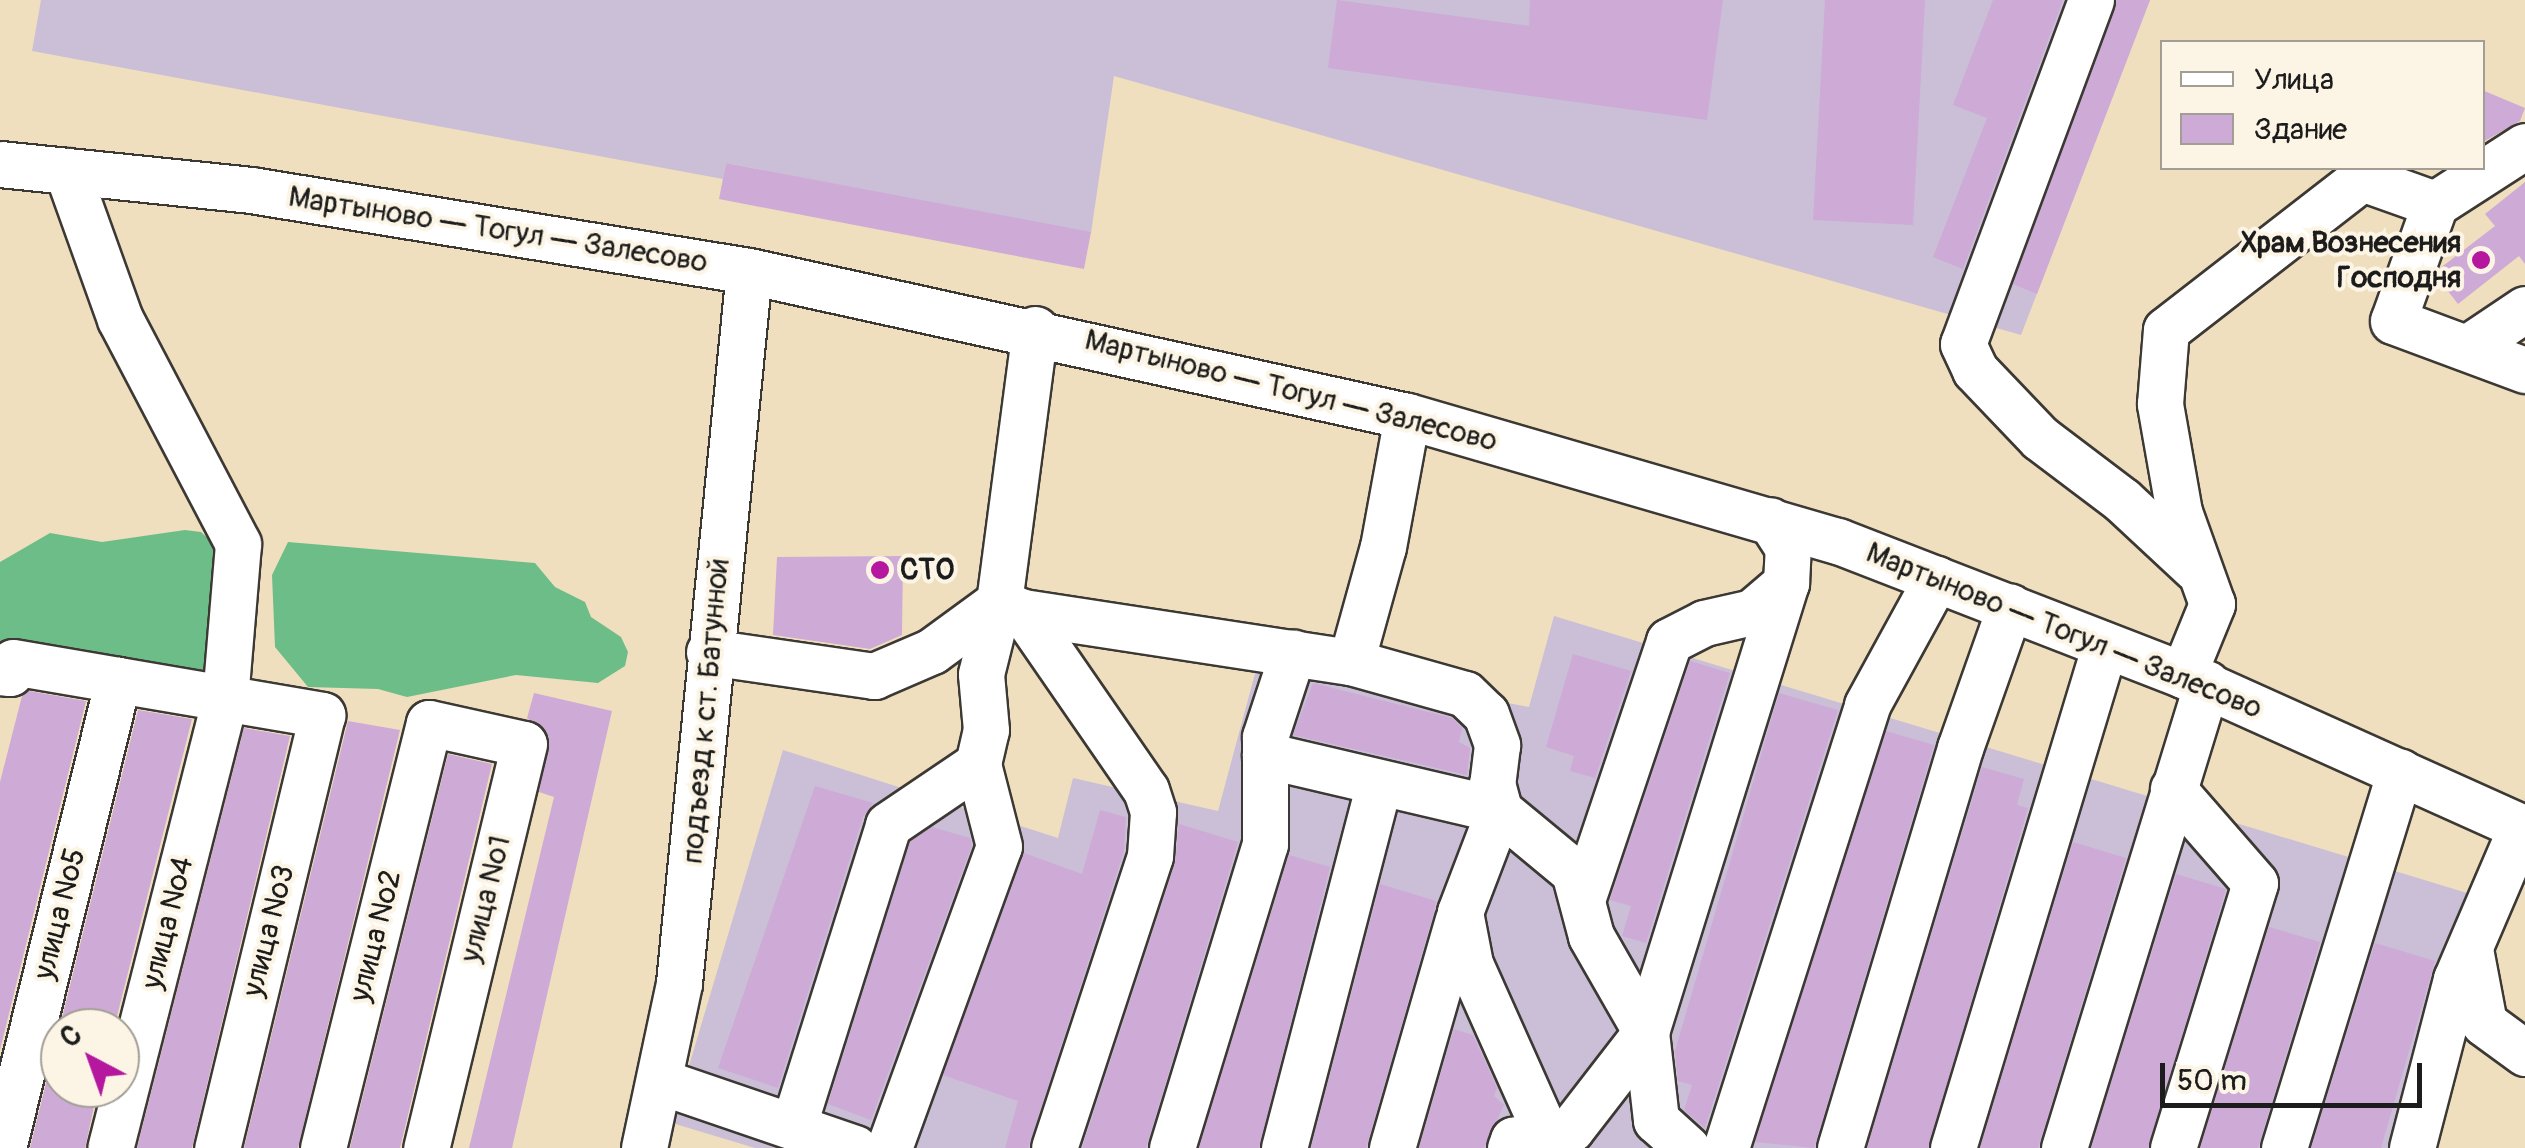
<!DOCTYPE html>
<html>
<head>
<meta charset="utf-8">
<style>
	body { margin:0 }
	#map { position:relative; width:2525px; height:1148px; overflow:hidden; background:#efdfbe; font-family:Pangolin,sans-serif }
	div>[style] { position:absolute }
	[style*='--x'] { left:calc(var(--x)*1px); top:calc(var(--y)*1px); width:calc(var(--w)*1px); rotate:calc(var(--a)*1deg) }
	.industrial>* { inset:0; background:#cabfd6 }
	.forest>* { inset:0; background:#6dbd88 }
	.building>* { inset:0; background:#ceaad7 }
	.roads { filter:drop-shadow(2px 0 #3c3934) drop-shadow(-2px 0 #3c3934) drop-shadow(0 2px #3c3934) drop-shadow(0 -2px #3c3934) }
	.minor>* { height:45px; margin:-22.5px; padding:0 22.5px; transform-origin:22.5px; border-radius:22.5px; background:#fff }
	.dots>* { width:28px; height:28px; translate:-50% -50%; box-sizing:border-box; border:5px solid #fcf5e5; border-radius:50% }
	span { translate:-50% -50%; white-space:nowrap; text-align:center; line-height:1.15; -webkit-text-stroke:8px #fcf5e5; paint-order:stroke }
	.street-label { font-size:30px; color:#1c1c1c }
	.poi-label { font-size:30px; color:#1c1c1c; font-weight:700 }
	.right { translate:-100% -50%; text-align:right }
	.left { translate:0 -50%; text-align:left }
	.legend { position:absolute; left:2160px; top:40px; width:325px; height:130px; box-sizing:border-box; background:#fcf5e5; border:2px solid #a29e95; margin:0; padding:12px 18px; list-style:none; font-size:30px; color:#1c1c1c }
	.legend li { display:flex; align-items:center; gap:20px; height:50px }
	.legend b { width:50px; border:2px solid #a29e95 }
	.north { position:absolute; left:40px; top:1008px; width:100px; height:100px; box-sizing:border-box; background:#fcf5e5; border:2px solid #a29e95; border-radius:50%; rotate:319deg; font-size:28px; font-weight:700; line-height:40px; text-align:center; color:#1c1c1c }
	.north::after { content:''; display:block; margin:auto; width:35px; height:45px; background:#b5179e; clip-path:polygon(50% 0,100% 100%,50% 72%,0 100%) }
	.scale { position:absolute; left:2160px; top:1063px; width:262px; height:45px; box-sizing:border-box; border:5px solid #1c1c1c; border-top:0; padding-left:12px; font-size:30px; line-height:35px; white-space:nowrap; color:#1c1c1c; -webkit-text-stroke:8px #fcf5e5; paint-order:stroke }
</style>
</head>
<body>
<div id="map">
	<div class="industrial">
		<i style="clip-path:polygon(41px 0,2150px 0,2021px 335px,1114px 76px,1091px 233px,726px 163px,723px 179px,32px 51px)"></i>
		<i style="clip-path:polygon(1554px 616px,2510px 906px,2430px 1148px,755px 1148px,672px 1123px,783px 750px,1058px 838px,1073px 778px,1218px 811px,1260px 655px,1529px 707px)"></i>
	</div>
	<div class="forest">
		<i style="clip-path:polygon(185px 530px,201px 532px,215px 545px,224px 596px,206px 674px,0 651px,0 562px,50px 533px,102px 542px)"></i>
		<i style="clip-path:polygon(288px 542px,535px 563px,555px 587px,585px 602px,591px 617px,621px 637px,628px 652px,625px 666px,598px 683px,516px 675px,407px 697px,378px 689px,308px 687px,275px 647px,272px 575px)"></i>
	</div>
	<div class="building">
		<i style="clip-path:polygon(1337px 0,1529px 26px,1530px 0,1723px 0,1707px 120px,1328px 68px)"></i>
		<i style="clip-path:polygon(1825px 0,1925px 0,1913px 225px,1813px 220px)"></i>
		<i style="clip-path:polygon(1993px 0,2063px 0,1963px 269px,1933px 257px,1987px 118px,1953px 105px)"></i>
		<i style="clip-path:polygon(2117px 0,2150px 0,2037px 294px,2013px 284px)"></i>
		<i style="clip-path:polygon(2482px 90px,2525px 108px,2520px 121px,2483px 142px)"></i>
		<i style="clip-path:polygon(726px 163px,1091px 232px,1084px 269px,719px 199px)"></i>
		<i style="clip-path:polygon(2525px 182px,2525px 264px,2519px 256px,2458px 304px,2437px 277px,2439px 269px,2495px 226px,2485px 214px)"></i>
		<i style="clip-path:polygon(903px 556px,902px 635px,870px 649px,773px 635px,777px 557px)"></i>
		<i style="clip-path:polygon(1573px 654px,1631px 671px,1595px 778px,1570px 771px,1574px 756px,1546px 747px)"></i>
		<i style="clip-path:polygon(1690px 661px,1730px 673px,1646px 943px,1622px 936px,1631px 906px,1610px 900px)"></i>
		<i style="clip-path:polygon(1313px 683px,1452px 718px,1462px 728px,1459px 742px,1470px 748px,1467px 775px,1293px 735px)"></i>
		<i style="clip-path:polygon(29px 691px,86px 701px,0 1050px,0 782px,22px 696px)"></i>
		<i style="clip-path:polygon(534px 693px,612px 711px,512px 1148px,469px 1148px,554px 797px,539px 792px,549px 737px,527px 718px)"></i>
		<i style="clip-path:polygon(1779px 693px,1838px 710px,1705px 1128px,1684px 1110px,1692px 1085px,1678px 1081px,1675px 1051px)"></i>
		<i style="clip-path:polygon(138px 710px,192px 719px,114px 1028px,60px 1028px,60px 1088px,98px 1088px,85px 1148px,30px 1148px)"></i>
		<i style="clip-path:polygon(348px 721px,400px 730px,298px 1148px,244px 1148px)"></i>
		<i style="clip-path:polygon(244px 728px,290px 736px,192px 1148px,137px 1148px)"></i>
		<i style="clip-path:polygon(1886px 731px,1934px 745px,1814px 1148px,1755px 1142px)"></i>
		<i style="clip-path:polygon(448px 754px,492px 764px,400px 1148px,350px 1148px)"></i>
		<i style="clip-path:polygon(1982px 767px,2024px 779px,2017px 805px,2028px 808px,1928px 1148px,1867px 1148px)"></i>
		<i style="clip-path:polygon(815px 786px,873px 803px,863px 817px,778px 1088px,718px 1068px)"></i>
		<i style="clip-path:polygon(1100px 810px,1126px 817px,1124px 851px,1028px 1148px,1005px 1148px,1018px 1101px,943px 1075px,1024px 853px,1082px 874px)"></i>
		<i style="clip-path:polygon(1179px 824px,1238px 842px,1146px 1148px,1082px 1148px,1175px 864px)"></i>
		<i style="clip-path:polygon(932px 827px,970px 838px,972px 845px,871px 1120px,828px 1104px,910px 842px)"></i>
		<i style="clip-path:polygon(2073px 842px,2126px 858px,2038px 1148px,1980px 1148px)"></i>
		<i style="clip-path:polygon(1289px 855px,1330px 867px,1259px 1148px,1199px 1148px)"></i>
		<i style="clip-path:polygon(2176px 874px,2226px 889px,2148px 1148px,2091px 1148px)"></i>
		<i style="clip-path:polygon(1380px 884px,1436px 901px,1435px 908px,1366px 1148px,1311px 1148px)"></i>
		<i style="clip-path:polygon(2269px 927px,2320px 942px,2258px 1148px,2200px 1148px)"></i>
		<i style="clip-path:polygon(2375px 943px,2435px 961px,2381px 1148px,2311px 1148px)"></i>
		<i style="clip-path:polygon(1454px 1029px,1473px 1035px,1497px 1088px,1494px 1096px,1504px 1105px,1484px 1148px,1419px 1148px)"></i>
	</div>
	<div class="roads">
		<div class="minor">
			<i style="--x:2091;--y:0;--w:367;--a:110.4"></i>
			<i style="--x:1963;--y:344;--w:29;--a:65"></i>
			<i style="--x:1975;--y:370;--w:94;--a:46.3"></i>
			<i style="--x:2040;--y:438;--w:103;--a:37.1"></i>
			<i style="--x:2122;--y:500;--w:101;--a:43"></i>
			<i style="--x:0;--y:164;--w:252;--a:5.9"></i>
			<i style="--x:251;--y:190;--w:505;--a:9.24"></i>
			<i style="--x:749;--y:271;--w:674;--a:12.43"></i>
			<i style="--x:1407;--y:416;--w:449;--a:16.2"></i>
			<i style="--x:1838;--y:541;--w:370;--a:21.2"></i>
			<i style="--x:2183;--y:675;--w:375;--a:24.2"></i>
			<i style="--x:67;--y:171;--w:157;--a:70.3"></i>
			<i style="--x:120;--y:319;--w:254;--a:62.3"></i>
			<i style="--x:238;--y:544;--w:155;--a:94.8"></i>
			<i style="--x:225;--y:698;--w:464;--a:104.3"></i>
			<i style="--x:2435;--y:204;--w:107;--a:-32.8"></i>
			<i style="--x:1035;--y:329;--w:275;--a:97.5"></i>
			<i style="--x:999;--y:602;--w:26;--a:23"></i>
			<i style="--x:1023;--y:612;--w:332;--a:8.7"></i>
			<i style="--x:1351;--y:662;--w:119;--a:-74.5"></i>
			<i style="--x:1383;--y:547;--w:133;--a:-79.6"></i>
			<i style="--x:2467;--y:348;--w:70;--a:-33.9"></i>
			<i style="--x:1023;--y:612;--w:216;--a:55.4"></i>
			<i style="--x:1146;--y:790;--w:23;--a:72"></i>
			<i style="--x:1153;--y:812;--w:44;--a:93.9"></i>
			<i style="--x:1150;--y:856;--w:307;--a:108.2"></i>
			<i style="--x:709;--y:652;--w:167;--a:8.3"></i>
			<i style="--x:874;--y:676;--w:63;--a:-23.3"></i>
			<i style="--x:932;--y:651;--w:83;--a:-36.2"></i>
			<i style="--x:1351;--y:662;--w:118;--a:15.7"></i>
			<i style="--x:1465;--y:694;--w:29;--a:44"></i>
			<i style="--x:1486;--y:714;--w:33;--a:70"></i>
			<i style="--x:1497;--y:745;--w:38;--a:97"></i>
			<i style="--x:1492;--y:783;--w:28;--a:75"></i>
			<i style="--x:1499;--y:810;--w:97;--a:39.6"></i>
			<i style="--x:1574;--y:872;--w:66;--a:75.1"></i>
			<i style="--x:1591;--y:936;--w:111;--a:60.2"></i>
			<i style="--x:1646;--y:1032;--w:89;--a:83.5"></i>
			<i style="--x:1656;--y:1120;--w:42;--a:42.1"></i>
			<i style="--x:0;--y:672;--w:10;--a:6"></i>
			<i style="--x:10;--y:673;--w:11;--a:-75"></i>
			<i style="--x:13;--y:662;--w:314;--a:9.7"></i>
			<i style="--x:322;--y:715;--w:446;--a:103.6"></i>
			<i style="--x:2183;--y:675;--w:77;--a:-67.8"></i>
			<i style="--x:2212;--y:604;--w:98;--a:-109.7"></i>
			<i style="--x:2179;--y:512;--w:110;--a:-100"></i>
			<i style="--x:2160;--y:404;--w:74;--a:-85.4"></i>
			<i style="--x:2166;--y:330;--w:248;--a:-37.8"></i>
			<i style="--x:2362;--y:178;--w:77;--a:19.6"></i>
			<i style="--x:2435;--y:204;--w:124;--a:109.7"></i>
			<i style="--x:2393;--y:321;--w:141;--a:20.4"></i>
			<i style="--x:1265;--y:755;--w:240;--a:13.2"></i>
			<i style="--x:1499;--y:810;--w:109;--a:110.9"></i>
			<i style="--x:1460;--y:912;--w:53;--a:79.1"></i>
			<i style="--x:1470;--y:964;--w:186;--a:65.9"></i>
			<i style="--x:1582;--y:900;--w:273;--a:-71.4"></i>
			<i style="--x:1669;--y:641;--w:39;--a:-27"></i>
			<i style="--x:1704;--y:623;--w:49;--a:-12.9"></i>
			<i style="--x:1752;--y:612;--w:45;--a:-40.5"></i>
			<i style="--x:2470;--y:949;--w:75;--a:79.3"></i>
			<i style="--x:2484;--y:1023;--w:51;--a:36.2"></i>
			<i style="--x:659;--y:1081;--w:207;--a:18.9"></i>
			<i style="--x:794;--y:1124;--w:313;--a:-72.5"></i>
			<i style="--x:888;--y:825;--w:109;--a:-34.1"></i>
			<i style="--x:3;--y:1148;--w:482;--a:-76.2"></i>
			<i style="--x:323;--y:1148;--w:438;--a:-76"></i>
			<i style="--x:429;--y:723;--w:97;--a:12.5"></i>
			<i style="--x:524;--y:744;--w:416;--a:103.6"></i>
			<i style="--x:644;--y:1148;--w:169;--a:-78"></i>
			<i style="--x:679;--y:983;--w:715;--a:-84.39"></i>
			<i style="--x:889;--y:1148;--w:321;--a:-70"></i>
			<i style="--x:999;--y:846;--w:85;--a:-104.4"></i>
			<i style="--x:978;--y:764;--w:35;--a:-77"></i>
			<i style="--x:986;--y:730;--w:56;--a:-95.1"></i>
			<i style="--x:981;--y:674;--w:74;--a:-76"></i>
			<i style="--x:1172;--y:1148;--w:318;--a:-73"></i>
			<i style="--x:1265;--y:844;--w:107;--a:-90"></i>
			<i style="--x:1265;--y:737;--w:89;--a:-71.8"></i>
			<i style="--x:1284;--y:1148;--w:377;--a:-75.4"></i>
			<i style="--x:1392;--y:1148;--w:238;--a:-73.9"></i>
			<i style="--x:1510;--y:1148;--w:9;--a:-69"></i>
			<i style="--x:1513;--y:1140;--w:59;--a:-10.7"></i>
			<i style="--x:1571;--y:1129;--w:123;--a:-52.3"></i>
			<i style="--x:1646;--y:1032;--w:470;--a:-72.7"></i>
			<i style="--x:1786;--y:583;--w:35;--a:-87"></i>
			<i style="--x:1788;--y:548;--w:33;--a:-123"></i>
			<i style="--x:1726;--y:1148;--w:465;--a:-72.3"></i>
			<i style="--x:1867;--y:705;--w:144;--a:-61.3"></i>
			<i style="--x:1840;--y:1148;--w:418;--a:-73.3"></i>
			<i style="--x:1960;--y:748;--w:150;--a:-70.5"></i>
			<i style="--x:1953;--y:1148;--w:525;--a:-73.19"></i>
			<i style="--x:2064;--y:1148;--w:486;--a:-72.9"></i>
			<i style="--x:2173;--y:1148;--w:277;--a:-72.8"></i>
			<i style="--x:2255;--y:883;--w:125;--a:-131.1"></i>
			<i style="--x:2284;--y:1148;--w:394;--a:-72.9"></i>
			<i style="--x:2412;--y:1148;--w:175;--a:-75.4"></i>
			<i style="--x:2456;--y:979;--w:165;--a:-66.8"></i>
		</div>
	</div>
	<div class="dots">
		<i style="left:2481px;top:260px;background:#b5179e"></i>
		<i style="left:880px;top:570px;background:#b5179e"></i>
	</div>
	<div class="street-label">
		<span style="left:498px;top:230px;rotate:9deg">Мартыново — Тогул — Залесово</span>
		<span style="left:1291px;top:391px;rotate:14deg">Мартыново — Тогул — Залесово</span>
		<span style="left:2064px;top:631px;rotate:22deg">Мартыново — Тогул — Залесово</span>
		<span style="left:706px;top:711px;rotate:-85deg">подъезд к ст. Батунной</span>
		<span style="left:486px;top:899px;rotate:-76deg">улица №1</span>
		<span style="left:60px;top:914px;rotate:-76deg">улица №5</span>
		<span style="left:168px;top:923px;rotate:-76deg">улица №4</span>
		<span style="left:269px;top:931px;rotate:-76deg">улица №3</span>
		<span style="left:376px;top:936px;rotate:-76deg">улица №2</span>
	</div>
	<div class="poi-label">
		<span class="right" style="left:2461px;top:260px">Храм Вознесения<br>Господня</span>
		<span class="left" style="left:900px;top:570px">СТО</span>
	</div>
	<ul class="legend">
	<li><b style="height:12px;background:#fff"></b>Улица</li>
	<li><b style="height:28px;background:#ceaad7"></b>Здание</li>
	</ul>
	<div class="north">С</div>
	<div class="scale">50 m</div>
</div>
</body>
</html>
